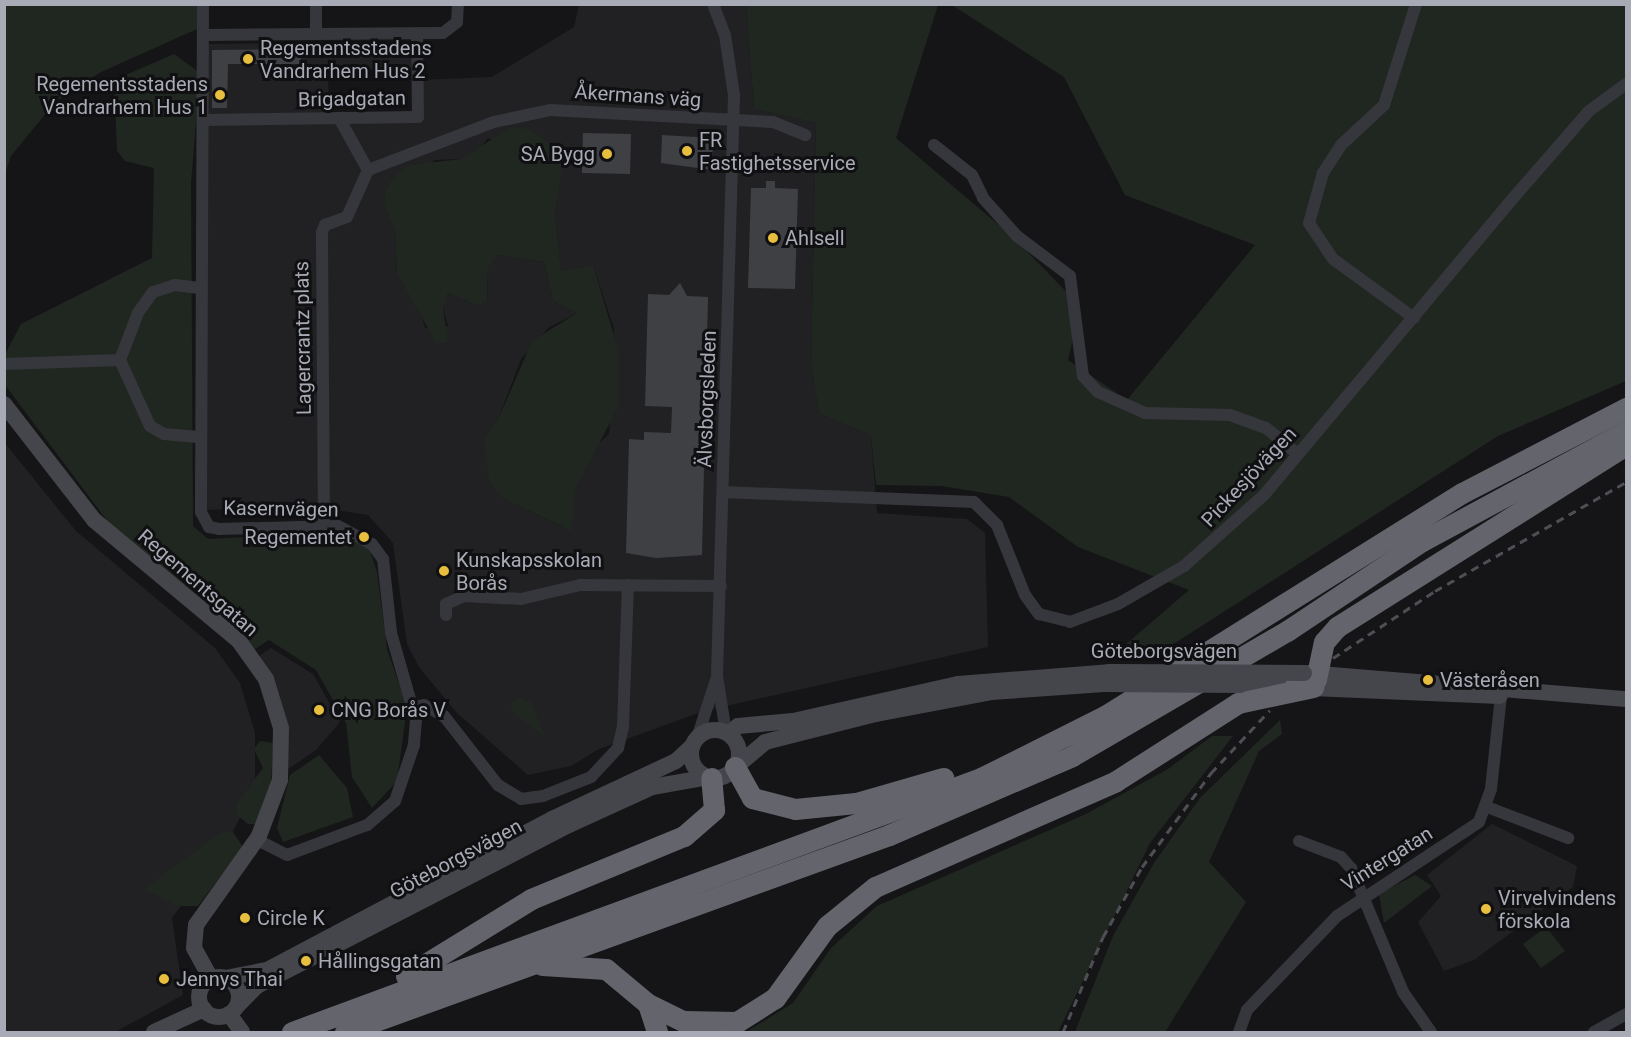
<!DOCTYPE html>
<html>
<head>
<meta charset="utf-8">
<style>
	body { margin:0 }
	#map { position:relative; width:1631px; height:1037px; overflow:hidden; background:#151517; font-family:Roboto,sans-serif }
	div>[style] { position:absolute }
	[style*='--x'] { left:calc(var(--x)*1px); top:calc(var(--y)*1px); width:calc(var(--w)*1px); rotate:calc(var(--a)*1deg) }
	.built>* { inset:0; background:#212124 }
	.green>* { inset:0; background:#202721 }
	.building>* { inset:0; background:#3f4044 }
	.street>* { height:12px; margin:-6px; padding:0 6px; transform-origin:6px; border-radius:6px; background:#36373c }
	.secondary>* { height:16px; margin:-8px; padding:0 8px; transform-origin:8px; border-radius:8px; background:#45464b }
	.secondary>.ring { margin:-8px; padding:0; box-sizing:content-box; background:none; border:16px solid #45464b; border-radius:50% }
	.highway>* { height:21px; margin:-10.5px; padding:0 10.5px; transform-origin:10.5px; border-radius:10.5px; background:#63646c }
	.rail>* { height:3px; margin-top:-1.5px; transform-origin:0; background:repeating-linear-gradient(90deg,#4e4f54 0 8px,transparent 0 14px) }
	.secondary-bridge>* { height:16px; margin:-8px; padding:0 8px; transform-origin:8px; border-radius:8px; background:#45464b }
	.dots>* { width:16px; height:16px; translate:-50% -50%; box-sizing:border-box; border:3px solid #101012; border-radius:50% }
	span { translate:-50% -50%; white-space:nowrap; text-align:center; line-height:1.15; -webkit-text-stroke:6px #101012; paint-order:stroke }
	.poi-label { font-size:20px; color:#a8abb6 }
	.left { translate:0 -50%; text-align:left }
	.right { translate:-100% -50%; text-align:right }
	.street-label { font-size:20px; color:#a8abb6 }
	.frame { position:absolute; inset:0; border:6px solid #a8abb6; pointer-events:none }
</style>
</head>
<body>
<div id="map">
	<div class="built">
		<i style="clip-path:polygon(evenodd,579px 5px,746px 5px,754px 109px,816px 123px,811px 366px,819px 414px,871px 435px,877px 513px,967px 519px,985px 533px,988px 647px,704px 711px,599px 749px,571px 766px,528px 775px,456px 712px,419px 667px,407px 644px,393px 543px,368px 515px,316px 507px,205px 510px,204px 44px,411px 42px,411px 69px,328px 70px,329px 114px,420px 120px,420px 80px,492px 77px,574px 27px,579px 5px,488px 138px,562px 174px,555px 213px,561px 272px,593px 265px,614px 329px,609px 434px,594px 448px,559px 525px,504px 499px,484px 438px,498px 420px,521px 359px,548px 328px,577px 313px,553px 301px,544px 262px,496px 255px,488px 268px,487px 302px,478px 306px,448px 293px,443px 308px,448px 326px,425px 328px,416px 298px,397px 273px,395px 230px,434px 160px,461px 159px,477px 152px,488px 138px)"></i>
		<i style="clip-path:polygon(4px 442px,76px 531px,215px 648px,240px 683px,255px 733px,255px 786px,227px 844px,172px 918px,183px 995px,115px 1032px,5px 1032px)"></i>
		<i style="clip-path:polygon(271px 648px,313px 674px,340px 722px,316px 750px,290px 768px,282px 766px,259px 656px)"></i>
		<i style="clip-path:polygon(1492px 824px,1577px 866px,1573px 887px,1474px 960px,1444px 971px,1418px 922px,1441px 896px,1427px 875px)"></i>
	</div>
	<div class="green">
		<i style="clip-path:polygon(5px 4px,197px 5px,197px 29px,101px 72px,55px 102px,11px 156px,5px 174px)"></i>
		<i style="clip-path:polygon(746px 5px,938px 5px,896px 138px,1014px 238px,1080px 306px,1068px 360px,1127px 400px,1255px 245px,1125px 195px,1064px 77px,952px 5px,1626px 5px,1626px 381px,1498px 436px,1161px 652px,1110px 658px,1189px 590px,1078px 547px,1009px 497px,942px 486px,876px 485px,871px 435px,819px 414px,811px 366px,816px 123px,754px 109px)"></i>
		<i style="clip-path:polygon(174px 54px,200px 73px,191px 183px,193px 526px,208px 539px,328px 533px,352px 537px,369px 548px,377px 572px,387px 649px,407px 707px,397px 781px,372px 808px,352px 777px,346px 723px,316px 670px,269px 640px,255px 649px,112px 527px,5px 385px,5px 355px,21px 324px,152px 258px,154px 168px,125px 161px,117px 151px,114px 80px)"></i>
		<i style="clip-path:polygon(511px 127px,530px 129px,558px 150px,562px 174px,555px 213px,561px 271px,593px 265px,618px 349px,618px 407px,575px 490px,572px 531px,504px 499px,489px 481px,484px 437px,498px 420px,532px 341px,577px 313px,553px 301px,544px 262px,497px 255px,488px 268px,487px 302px,478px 306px,448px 293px,443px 308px,448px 343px,436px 343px,397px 273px,395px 230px,385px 206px,385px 191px,394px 177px,410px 165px,461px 159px)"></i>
		<i style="clip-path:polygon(519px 697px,532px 703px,544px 736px,512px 712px,511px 703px)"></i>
		<i style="clip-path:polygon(1280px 720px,1282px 734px,1259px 751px,1209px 862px,1246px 902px,1165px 1032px,1075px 1032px,1113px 936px,1154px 863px,1200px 798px)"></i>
		<i style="clip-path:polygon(1212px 736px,1233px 736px,1150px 843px,1058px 1032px,746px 1032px,793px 1003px,831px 948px,877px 906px,1086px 814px,1168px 769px)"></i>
		<i style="clip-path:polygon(260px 741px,273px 743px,271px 785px,256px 824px,248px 824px,237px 815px,236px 805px,263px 768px,254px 749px)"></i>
		<i style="clip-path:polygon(319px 755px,347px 788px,353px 817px,283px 842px,277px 828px,290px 775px)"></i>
		<i style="clip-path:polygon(233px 832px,243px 847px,198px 906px,177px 906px,144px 889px,220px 833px)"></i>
		<i style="clip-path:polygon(1415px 875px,1432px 886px,1384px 923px,1379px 894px)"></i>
		<i style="clip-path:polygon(1546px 927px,1565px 951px,1541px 968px,1523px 944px)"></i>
	</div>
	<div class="building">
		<i style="clip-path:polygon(300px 49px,301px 64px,228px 64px,227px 108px,212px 108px,212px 50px)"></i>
		<i style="clip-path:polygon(583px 133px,631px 134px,630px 174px,582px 173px)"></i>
		<i style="clip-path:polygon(662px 135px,713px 138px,712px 170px,661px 163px)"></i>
		<i style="clip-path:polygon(766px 181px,775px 181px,775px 188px,798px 189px,795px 289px,748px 288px,751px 188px,766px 188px)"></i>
		<i style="clip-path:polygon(680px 283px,687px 296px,708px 297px,702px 555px,656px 558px,626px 553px,629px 439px,644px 440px,644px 432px,671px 433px,672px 407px,645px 406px,648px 294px,669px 295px)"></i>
	</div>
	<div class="street">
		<i style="--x:203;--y:4;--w:508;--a:90.23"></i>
		<i style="--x:201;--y:512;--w:17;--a:62"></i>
		<i style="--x:209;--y:527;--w:10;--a:11"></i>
		<i style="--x:219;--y:529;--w:119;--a:-1.4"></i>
		<i style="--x:338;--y:526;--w:38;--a:28"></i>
		<i style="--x:372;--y:544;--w:19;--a:54"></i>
		<i style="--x:383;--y:559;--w:74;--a:83.8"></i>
		<i style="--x:391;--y:633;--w:91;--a:74"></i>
		<i style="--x:416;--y:720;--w:25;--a:95"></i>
		<i style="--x:414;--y:745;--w:59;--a:108.7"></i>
		<i style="--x:395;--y:801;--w:37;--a:139"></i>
		<i style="--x:367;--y:825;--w:85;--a:159.4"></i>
		<i style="--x:287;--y:855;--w:34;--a:-153"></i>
		<i style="--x:713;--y:4;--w:33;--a:69"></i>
		<i style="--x:725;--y:35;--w:61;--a:81.5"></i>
		<i style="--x:734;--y:95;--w:581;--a:91.68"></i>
		<i style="--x:717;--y:676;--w:58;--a:81"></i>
		<i style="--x:316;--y:34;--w:30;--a:-90"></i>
		<i style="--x:203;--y:35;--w:240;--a:-0.5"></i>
		<i style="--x:443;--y:33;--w:18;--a:-38"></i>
		<i style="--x:457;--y:22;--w:18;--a:-87"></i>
		<i style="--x:339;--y:118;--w:60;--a:60.9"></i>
		<i style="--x:203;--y:120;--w:215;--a:-0.8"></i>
		<i style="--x:418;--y:117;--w:84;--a:-90.7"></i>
		<i style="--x:934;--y:145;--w:48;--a:38.3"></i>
		<i style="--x:972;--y:175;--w:25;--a:64"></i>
		<i style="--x:983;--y:198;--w:51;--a:48.2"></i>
		<i style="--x:1017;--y:236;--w:66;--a:37"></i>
		<i style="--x:1070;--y:276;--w:101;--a:82.6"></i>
		<i style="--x:1083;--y:376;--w:22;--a:47"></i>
		<i style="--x:1098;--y:392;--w:51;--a:24.1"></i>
		<i style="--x:1145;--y:413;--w:85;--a:1.3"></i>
		<i style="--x:1230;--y:415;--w:38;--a:20"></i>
		<i style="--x:1266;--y:428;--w:41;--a:39.1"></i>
		<i style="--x:368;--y:170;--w:135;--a:-20.9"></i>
		<i style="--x:494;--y:122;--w:57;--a:-12.1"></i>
		<i style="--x:550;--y:110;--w:223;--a:3.1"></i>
		<i style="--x:773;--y:122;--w:35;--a:22"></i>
		<i style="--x:199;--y:288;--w:24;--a:-173"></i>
		<i style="--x:175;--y:285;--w:23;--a:162"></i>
		<i style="--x:153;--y:292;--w:26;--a:126"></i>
		<i style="--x:138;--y:313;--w:50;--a:111"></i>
		<i style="--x:120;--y:360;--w:72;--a:65.6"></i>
		<i style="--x:150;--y:426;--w:16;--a:30"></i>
		<i style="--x:164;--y:434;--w:35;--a:5"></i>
		<i style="--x:1414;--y:318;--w:100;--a:-143.9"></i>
		<i style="--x:1333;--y:259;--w:43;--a:-123.7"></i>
		<i style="--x:1309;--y:223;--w:52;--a:-74.4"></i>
		<i style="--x:1323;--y:173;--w:33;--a:-57"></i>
		<i style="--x:1341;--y:145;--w:59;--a:-42.9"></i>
		<i style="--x:1384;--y:105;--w:106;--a:-72.4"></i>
		<i style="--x:4;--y:364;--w:116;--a:-2"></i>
		<i style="--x:723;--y:492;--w:251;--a:2.3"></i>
		<i style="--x:974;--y:502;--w:33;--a:45"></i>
		<i style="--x:997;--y:525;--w:75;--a:68.2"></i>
		<i style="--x:1025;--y:595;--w:24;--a:54"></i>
		<i style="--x:1039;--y:614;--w:32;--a:14"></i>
		<i style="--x:1070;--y:622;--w:51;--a:-20.6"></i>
		<i style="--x:1118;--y:604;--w:76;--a:-29.9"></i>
		<i style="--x:1184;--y:566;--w:107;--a:-41.6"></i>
		<i style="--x:1264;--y:495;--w:380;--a:-50"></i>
		<i style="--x:1508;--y:204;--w:123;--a:-48.9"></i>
		<i style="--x:1589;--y:111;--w:46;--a:-36.1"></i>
		<i style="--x:324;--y:526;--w:294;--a:-90.4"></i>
		<i style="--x:322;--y:232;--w:8;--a:-67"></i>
		<i style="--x:325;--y:225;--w:23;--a:-20"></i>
		<i style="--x:347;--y:217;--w:51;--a:-65.9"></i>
		<i style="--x:446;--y:615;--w:11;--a:-90"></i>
		<i style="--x:446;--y:604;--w:20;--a:-24"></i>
		<i style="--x:464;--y:596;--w:57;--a:3"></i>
		<i style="--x:521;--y:599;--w:61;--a:-13.3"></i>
		<i style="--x:580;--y:585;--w:141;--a:0.4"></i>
		<i style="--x:415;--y:707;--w:9;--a:-13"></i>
		<i style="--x:424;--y:705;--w:23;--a:29"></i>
		<i style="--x:444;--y:716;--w:88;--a:52"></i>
		<i style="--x:498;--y:785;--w:27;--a:31"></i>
		<i style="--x:521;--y:799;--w:22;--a:-8"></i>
		<i style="--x:543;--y:796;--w:52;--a:-21.6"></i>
		<i style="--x:591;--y:777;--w:40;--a:-47"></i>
		<i style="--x:618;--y:748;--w:22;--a:-77"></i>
		<i style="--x:623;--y:727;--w:142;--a:-88"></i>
		<i style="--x:697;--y:738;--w:61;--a:-71.9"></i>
		<i style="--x:1487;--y:807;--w:87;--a:20.9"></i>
		<i style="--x:1299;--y:841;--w:45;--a:20.9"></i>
		<i style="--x:1341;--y:857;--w:15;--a:48"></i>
		<i style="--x:1351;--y:868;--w:134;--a:67.2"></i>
		<i style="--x:1403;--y:992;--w:49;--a:55"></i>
		<i style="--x:1239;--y:1032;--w:23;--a:-70"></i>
		<i style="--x:1247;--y:1010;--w:130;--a:-46.2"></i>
		<i style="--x:1337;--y:916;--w:170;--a:-33.5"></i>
		<i style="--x:1479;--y:822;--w:35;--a:-70"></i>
		<i style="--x:1491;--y:789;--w:94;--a:-83.9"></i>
		<i style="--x:1594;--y:1032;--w:37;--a:-29"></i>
	</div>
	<div class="secondary">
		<i style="--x:4;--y:404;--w:147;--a:52.2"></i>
		<i style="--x:94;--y:520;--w:189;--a:39.8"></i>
		<i style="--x:239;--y:641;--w:47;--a:54.6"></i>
		<i style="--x:266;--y:679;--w:51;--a:73"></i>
		<i style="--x:281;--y:728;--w:52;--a:91.1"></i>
		<i style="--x:280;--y:780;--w:60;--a:110.6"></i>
		<i style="--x:259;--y:836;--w:109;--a:125.3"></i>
		<i style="--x:196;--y:925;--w:23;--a:95"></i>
		<i style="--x:194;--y:948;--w:35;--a:61"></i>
		<i style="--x:1308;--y:673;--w:319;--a:4.7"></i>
		<i style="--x:1240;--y:685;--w:260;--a:2.4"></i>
		<i class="ring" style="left:691px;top:730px;width:32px;height:32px"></i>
		<i style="--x:729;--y:734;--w:12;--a:-42"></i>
		<i style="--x:738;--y:726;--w:55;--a:-5.2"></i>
		<i style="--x:793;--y:721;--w:169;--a:-12.6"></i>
		<i style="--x:958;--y:684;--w:151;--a:-4.5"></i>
		<i style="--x:738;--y:765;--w:35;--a:-40"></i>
		<i style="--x:765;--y:742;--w:114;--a:-14.2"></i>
		<i style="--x:876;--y:714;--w:117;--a:-10.8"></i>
		<i style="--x:991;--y:692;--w:113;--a:-4"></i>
		<i class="ring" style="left:199px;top:977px;width:24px;height:24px"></i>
		<i style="--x:225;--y:978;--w:43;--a:-10.8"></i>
		<i style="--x:267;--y:970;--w:323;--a:-27.9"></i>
		<i style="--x:552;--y:819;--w:137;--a:-25.1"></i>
		<i style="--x:676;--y:761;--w:22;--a:-43"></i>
		<i style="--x:237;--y:1006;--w:28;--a:-45"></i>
		<i style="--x:257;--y:986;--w:351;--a:-27.3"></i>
		<i style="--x:569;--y:825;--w:91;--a:-24.6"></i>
		<i style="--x:652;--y:787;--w:57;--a:-10.1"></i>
		<i style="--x:229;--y:1014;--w:22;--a:54"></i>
		<i style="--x:154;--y:1032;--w:55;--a:-24.7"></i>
	</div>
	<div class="highway">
		<i style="--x:1295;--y:685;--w:22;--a:-16"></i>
		<i style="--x:1316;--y:679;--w:38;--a:-78"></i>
		<i style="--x:1324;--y:642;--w:20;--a:-49"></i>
		<i style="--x:1337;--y:627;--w:342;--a:-32.2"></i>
		<i style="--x:735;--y:767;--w:35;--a:61"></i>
		<i style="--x:752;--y:798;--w:44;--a:14.3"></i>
		<i style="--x:795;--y:809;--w:61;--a:-5.6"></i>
		<i style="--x:856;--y:803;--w:91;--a:-16"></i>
		<i style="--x:542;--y:965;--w:64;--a:3.6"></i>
		<i style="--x:606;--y:969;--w:55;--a:39.8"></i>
		<i style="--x:648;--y:1004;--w:39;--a:26"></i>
		<i style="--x:683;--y:1021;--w:54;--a:1.1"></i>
		<i style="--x:737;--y:1022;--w:45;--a:-32.3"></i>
		<i style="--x:775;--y:998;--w:89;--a:-54.2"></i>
		<i style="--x:827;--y:926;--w:62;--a:-39.1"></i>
		<i style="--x:875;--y:887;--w:263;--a:-23.7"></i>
		<i style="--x:1116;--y:781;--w:145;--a:-32.6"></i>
		<i style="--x:1238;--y:703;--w:77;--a:-12"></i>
		<i style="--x:406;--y:976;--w:147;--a:-31.6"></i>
		<i style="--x:531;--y:899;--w:165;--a:-22.4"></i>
		<i style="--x:684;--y:836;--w:40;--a:-41"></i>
		<i style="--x:714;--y:810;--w:32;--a:-95"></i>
		<i style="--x:648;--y:1004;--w:29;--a:72"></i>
		<i style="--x:292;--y:1032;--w:734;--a:-20.24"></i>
		<i style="--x:981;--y:778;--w:139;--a:-26.6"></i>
		<i style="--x:1105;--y:716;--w:421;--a:-32"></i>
		<i style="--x:1462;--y:493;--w:185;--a:-27.4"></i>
		<i style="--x:345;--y:1032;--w:579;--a:-19.91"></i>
		<i style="--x:889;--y:835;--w:199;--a:-23.3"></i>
		<i style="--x:1072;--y:756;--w:249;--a:-30.2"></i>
		<i style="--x:1287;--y:631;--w:162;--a:-33.7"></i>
		<i style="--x:1422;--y:541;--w:232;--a:-28.3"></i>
	</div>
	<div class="rail">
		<i style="--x:1333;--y:658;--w:122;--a:-33.3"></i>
		<i style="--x:1435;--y:591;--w:220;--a:-29.7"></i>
		<i style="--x:1063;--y:1032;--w:103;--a:-67.2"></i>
		<i style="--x:1103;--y:937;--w:80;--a:-60.9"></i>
		<i style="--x:1142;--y:867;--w:117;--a:-53.7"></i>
		<i style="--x:1211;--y:773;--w:86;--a:-46.9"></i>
	</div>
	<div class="secondary-bridge">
		<i style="--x:1109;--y:672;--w:195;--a:0.3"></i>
		<i style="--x:1104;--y:684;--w:136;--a:0.4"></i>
	</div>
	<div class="dots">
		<i style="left:248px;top:59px;background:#e7be3d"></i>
		<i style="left:220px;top:95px;background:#e7be3d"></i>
		<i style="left:687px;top:151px;background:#e7be3d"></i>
		<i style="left:607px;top:154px;background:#e7be3d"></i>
		<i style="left:773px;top:238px;background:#e7be3d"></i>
		<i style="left:364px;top:537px;background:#e7be3d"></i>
		<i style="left:444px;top:571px;background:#e7be3d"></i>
		<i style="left:1428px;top:680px;background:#e7be3d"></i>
		<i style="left:319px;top:710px;background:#e7be3d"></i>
		<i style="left:1486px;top:909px;background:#e7be3d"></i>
		<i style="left:245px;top:918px;background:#e7be3d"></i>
		<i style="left:306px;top:961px;background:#e7be3d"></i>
		<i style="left:164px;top:979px;background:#e7be3d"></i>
	</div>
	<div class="poi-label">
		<span class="left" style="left:260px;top:60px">Regementsstadens<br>Vandrarhem Hus 2</span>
		<span class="right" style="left:208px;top:96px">Regementsstadens<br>Vandrarhem Hus 1</span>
		<span class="left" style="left:699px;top:152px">FR<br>Fastighetsservice</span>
		<span class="right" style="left:595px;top:154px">SA Bygg</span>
		<span class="left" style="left:785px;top:238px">Ahlsell</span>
		<span class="right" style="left:352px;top:537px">Regementet</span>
		<span class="left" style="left:456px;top:572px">Kunskapsskolan<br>Borås</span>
		<span class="left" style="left:1440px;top:680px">Västeråsen</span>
		<span class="left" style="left:331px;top:710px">CNG Borås V</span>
		<span class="left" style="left:1498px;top:910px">Virvelvindens<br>förskola</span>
		<span class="left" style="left:257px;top:918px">Circle K</span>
		<span class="left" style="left:318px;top:961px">Hållingsgatan</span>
		<span class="left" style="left:176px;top:979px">Jennys Thai</span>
	</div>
	<div class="street-label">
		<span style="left:638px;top:96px;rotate:4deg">Åkermans väg</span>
		<span style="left:352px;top:99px;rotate:-1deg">Brigadgatan</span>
		<span style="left:303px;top:338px;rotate:-91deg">Lagercrantz plats</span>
		<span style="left:707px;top:399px;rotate:-88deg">Älvsborgsleden</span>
		<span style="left:1249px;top:477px;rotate:-47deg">Pickesjövägen</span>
		<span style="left:281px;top:509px;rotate:1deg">Kasernvägen</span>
		<span style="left:198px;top:583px;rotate:41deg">Regementsgatan</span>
		<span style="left:1164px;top:651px">Göteborgsvägen</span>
		<span style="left:456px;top:859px;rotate:-28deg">Göteborgsvägen</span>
		<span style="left:1387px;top:859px;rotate:-32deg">Vintergatan</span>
	</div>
	<div class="frame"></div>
</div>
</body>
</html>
